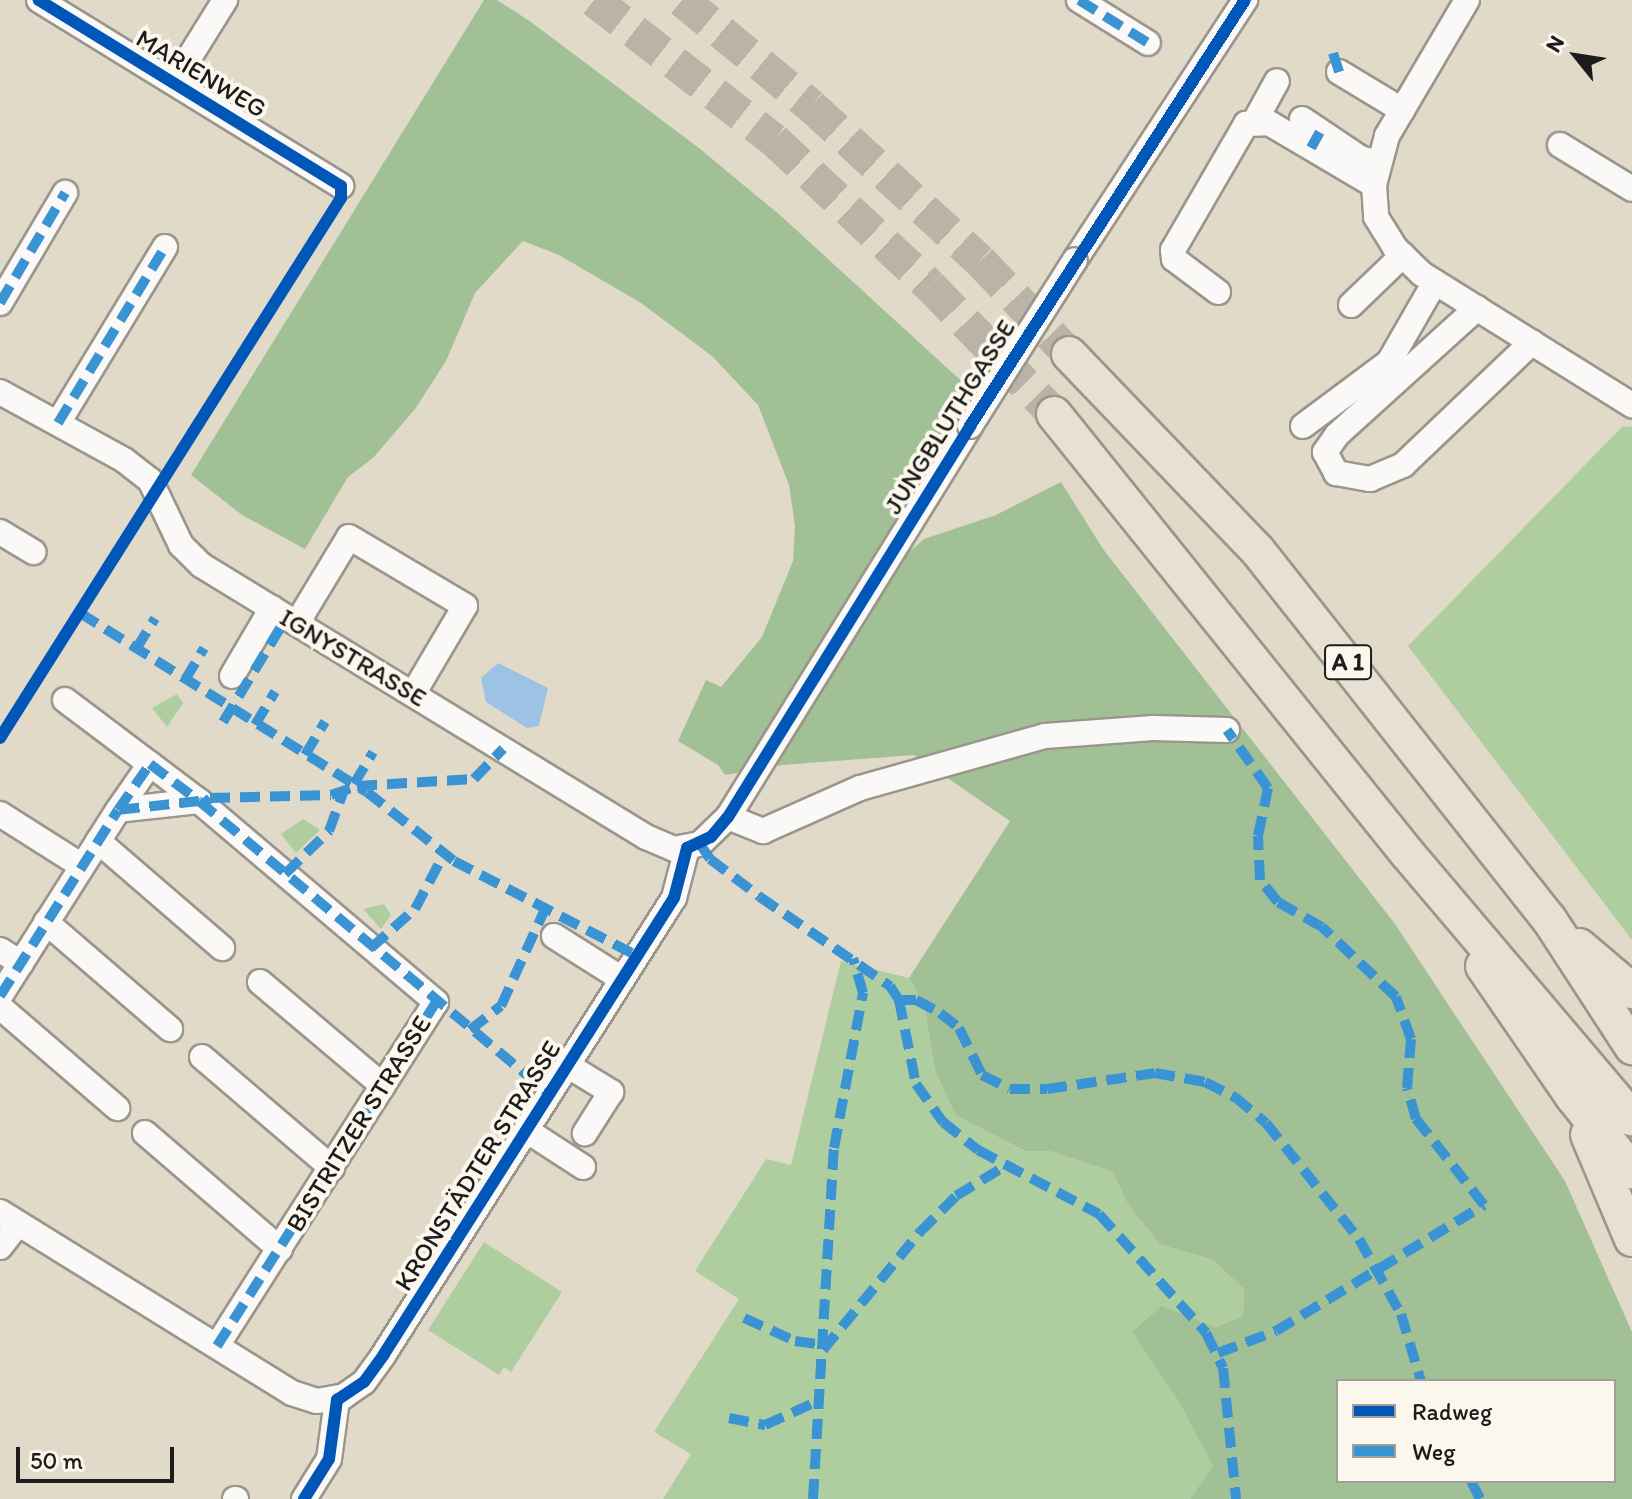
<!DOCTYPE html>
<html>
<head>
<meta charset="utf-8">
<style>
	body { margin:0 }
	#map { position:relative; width:1632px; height:1499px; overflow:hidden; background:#e2dac8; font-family:Itim,sans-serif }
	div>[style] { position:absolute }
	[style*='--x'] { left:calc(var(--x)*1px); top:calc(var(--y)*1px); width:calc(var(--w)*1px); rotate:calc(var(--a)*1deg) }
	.green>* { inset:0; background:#afce9f }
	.forest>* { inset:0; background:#a1c095 }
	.water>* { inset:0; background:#9cc3e4 }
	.highway-tunnel>* { height:34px; margin-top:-17px; transform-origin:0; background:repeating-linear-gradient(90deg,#bab4a6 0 34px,transparent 0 51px) }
	.roads { filter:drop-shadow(2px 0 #9a968c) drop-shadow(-2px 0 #9a968c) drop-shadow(0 2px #9a968c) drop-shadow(0 -2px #9a968c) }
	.minor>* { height:24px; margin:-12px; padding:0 12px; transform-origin:12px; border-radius:12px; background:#fbf9f7 }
	.highway>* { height:34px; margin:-17px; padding:0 17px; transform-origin:17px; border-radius:17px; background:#e7e0d3 }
	.bridges { filter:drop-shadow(2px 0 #9a968c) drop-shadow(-2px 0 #9a968c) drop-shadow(0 2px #9a968c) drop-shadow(0 -2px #9a968c) }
	.minor-bridge>* { height:24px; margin:-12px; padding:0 12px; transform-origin:12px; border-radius:12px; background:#fbf9f7 }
	.quiet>* { height:10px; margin-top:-5px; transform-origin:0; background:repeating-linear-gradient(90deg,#3a94d4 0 20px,transparent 0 30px) }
	.cycleway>* { height:12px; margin:-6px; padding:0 6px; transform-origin:6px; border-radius:6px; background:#0057b8 }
	span { translate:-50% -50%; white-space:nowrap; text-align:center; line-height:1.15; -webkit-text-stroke:8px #fbf7ec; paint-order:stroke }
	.shield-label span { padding:2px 6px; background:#fbf7ec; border:2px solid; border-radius:6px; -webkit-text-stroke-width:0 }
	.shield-label { font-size:24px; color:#1c1c1c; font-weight:700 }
	.street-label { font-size:26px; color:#1c1c1c }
	.legend { position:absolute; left:1336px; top:1379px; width:280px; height:104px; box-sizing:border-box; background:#fbf7ec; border:2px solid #a29f99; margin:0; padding:10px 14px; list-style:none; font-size:24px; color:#1c1c1c }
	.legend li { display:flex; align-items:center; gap:16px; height:40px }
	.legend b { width:40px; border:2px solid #a29f99 }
	.north { position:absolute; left:1536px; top:16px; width:80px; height:80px; -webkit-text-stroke:6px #fbf7ec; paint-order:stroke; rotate:300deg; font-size:22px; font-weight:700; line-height:32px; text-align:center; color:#1c1c1c }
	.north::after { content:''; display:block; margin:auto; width:28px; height:36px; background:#1c1c1c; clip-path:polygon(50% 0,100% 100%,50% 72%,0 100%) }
	.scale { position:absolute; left:16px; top:1447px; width:158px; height:36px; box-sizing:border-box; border:4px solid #1c1c1c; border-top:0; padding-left:10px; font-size:24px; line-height:28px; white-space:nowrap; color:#1c1c1c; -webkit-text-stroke:6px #fbf7ec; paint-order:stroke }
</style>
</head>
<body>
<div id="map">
	<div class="green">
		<i style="clip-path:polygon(1623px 426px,1632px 427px,1632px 940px,1408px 646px)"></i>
		<i style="clip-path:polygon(177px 694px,183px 703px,167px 727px,152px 708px)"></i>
		<i style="clip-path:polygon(303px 819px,320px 830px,296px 853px,281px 834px)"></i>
		<i style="clip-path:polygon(384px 904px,391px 915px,381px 929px,363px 909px)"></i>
		<i style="clip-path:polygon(841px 961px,909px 978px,924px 1004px,935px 1070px,955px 1115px,1024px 1151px,1050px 1151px,1113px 1172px,1126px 1201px,1159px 1244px,1213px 1260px,1244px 1289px,1243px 1316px,1216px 1327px,1162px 1306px,1178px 1400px,1214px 1466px,1190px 1499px,663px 1499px,691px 1454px,654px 1432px,739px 1299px,695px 1271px,766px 1159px,791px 1165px)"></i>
		<i style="clip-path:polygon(484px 1242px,562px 1292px,511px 1372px,504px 1367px,499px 1375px,428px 1330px)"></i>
	</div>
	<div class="forest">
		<i style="clip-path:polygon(evenodd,484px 0,497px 0,531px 22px,699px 148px,781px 216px,969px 388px,957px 422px,882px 549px,897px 562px,924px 539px,996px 515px,1061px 482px,1103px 549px,1395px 924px,1565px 1181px,1632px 1332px,1632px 1499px,1190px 1499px,1213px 1466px,1178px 1400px,1132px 1332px,1162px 1306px,1216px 1327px,1243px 1316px,1244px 1289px,1213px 1260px,1159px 1244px,1126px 1201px,1113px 1172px,1050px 1151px,1025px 1151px,955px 1115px,935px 1070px,924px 1004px,909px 978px,1010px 821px,914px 755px,782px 765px,725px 775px,718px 765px,678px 741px,706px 680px,721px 687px,762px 637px,793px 561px,795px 526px,789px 485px,758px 405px,712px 356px,641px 303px,559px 255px,523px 241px,475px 293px,446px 361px,415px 409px,373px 458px,348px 477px,305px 549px,242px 515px,191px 475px,484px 0,1338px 1381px,1614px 1381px,1614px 1481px,1338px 1481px,1338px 1381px)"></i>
	</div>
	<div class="water">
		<i style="clip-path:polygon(498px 663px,548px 688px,539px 726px,527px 728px,486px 702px,481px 678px)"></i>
	</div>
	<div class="highway-tunnel">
		<i style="--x:594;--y:0;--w:228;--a:37.9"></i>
		<i style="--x:774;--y:140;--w:214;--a:43.1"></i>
		<i style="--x:930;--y:286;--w:178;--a:45.9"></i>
		<i style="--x:682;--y:0;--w:167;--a:39.4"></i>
		<i style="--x:811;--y:106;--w:229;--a:42.5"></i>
		<i style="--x:980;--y:261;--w:129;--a:46.3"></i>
	</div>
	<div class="roads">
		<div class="minor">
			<i style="--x:39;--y:0;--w:355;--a:31.6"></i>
			<i style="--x:1079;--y:0;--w:81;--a:31.9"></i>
			<i style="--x:1467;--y:0;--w:158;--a:120.5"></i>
			<i style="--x:1387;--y:136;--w:51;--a:104.9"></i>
			<i style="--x:1374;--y:185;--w:32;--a:86"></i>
			<i style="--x:1376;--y:217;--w:36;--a:58"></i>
			<i style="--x:1395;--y:248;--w:37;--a:44"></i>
			<i style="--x:1422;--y:274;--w:248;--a:32"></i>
			<i style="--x:1339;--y:72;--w:74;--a:31.1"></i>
			<i style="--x:174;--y:82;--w:97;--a:-58.1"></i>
			<i style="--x:1256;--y:119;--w:43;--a:-61.1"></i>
			<i style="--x:1302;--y:119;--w:70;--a:33.9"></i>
			<i style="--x:1360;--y:158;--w:20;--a:15"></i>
			<i style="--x:1560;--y:145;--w:84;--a:31.4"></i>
			<i style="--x:1075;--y:260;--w:311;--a:-56.8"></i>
			<i style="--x:1218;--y:292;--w:55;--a:-143.1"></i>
			<i style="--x:1174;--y:259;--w:9;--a:-96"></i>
			<i style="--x:1173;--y:250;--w:146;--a:-59.9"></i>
			<i style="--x:1246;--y:124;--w:23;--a:-2"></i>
			<i style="--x:1269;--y:123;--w:122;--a:30.6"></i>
			<i style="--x:0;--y:303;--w:128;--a:-59.4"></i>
			<i style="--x:1351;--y:305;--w:72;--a:-43.9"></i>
			<i style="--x:1477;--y:308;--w:189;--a:137.8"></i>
			<i style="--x:1337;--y:435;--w:21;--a:125"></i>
			<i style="--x:1325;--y:452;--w:24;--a:62"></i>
			<i style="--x:1336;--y:473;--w:35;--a:10"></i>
			<i style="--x:1370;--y:479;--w:36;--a:-23"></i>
			<i style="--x:1403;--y:465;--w:178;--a:-43.6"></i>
			<i style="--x:0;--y:392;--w:141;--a:28.7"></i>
			<i style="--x:124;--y:460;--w:33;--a:38"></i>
			<i style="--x:150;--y:480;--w:72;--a:64.5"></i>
			<i style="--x:181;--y:545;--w:28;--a:45"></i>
			<i style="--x:201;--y:565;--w:522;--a:31.43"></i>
			<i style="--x:646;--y:837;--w:30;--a:23"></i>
			<i style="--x:674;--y:849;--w:26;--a:-11"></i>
			<i style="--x:700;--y:844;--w:39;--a:-44"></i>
			<i style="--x:728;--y:817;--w:460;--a:-58.2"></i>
			<i style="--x:58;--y:423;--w:206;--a:-58.7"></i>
			<i style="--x:1303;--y:426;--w:107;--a:-36.7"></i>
			<i style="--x:1389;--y:362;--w:92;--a:-60.1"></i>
			<i style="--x:0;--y:532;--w:39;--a:31"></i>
			<i style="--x:297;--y:623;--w:100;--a:-58.8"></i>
			<i style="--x:349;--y:537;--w:135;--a:30.7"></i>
			<i style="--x:465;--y:606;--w:102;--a:120.6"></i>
			<i style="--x:232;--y:676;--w:79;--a:-59.5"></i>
			<i style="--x:65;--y:700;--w:106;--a:37"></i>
			<i style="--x:199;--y:801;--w:311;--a:40.3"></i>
			<i style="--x:436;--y:1002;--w:408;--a:122.5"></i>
			<i style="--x:0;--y:814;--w:97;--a:32.4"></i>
			<i style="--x:728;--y:817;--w:38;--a:22"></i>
			<i style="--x:763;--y:831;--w:106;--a:-23.9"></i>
			<i style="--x:860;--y:788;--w:192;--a:-15.7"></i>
			<i style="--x:1045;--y:736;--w:108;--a:-4.2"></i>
			<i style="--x:1153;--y:728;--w:74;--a:1.5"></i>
			<i style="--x:98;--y:841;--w:164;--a:40.8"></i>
			<i style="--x:46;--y:922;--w:164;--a:40.8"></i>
			<i style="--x:554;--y:936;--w:80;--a:32.3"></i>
			<i style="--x:0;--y:950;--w:25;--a:32"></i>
			<i style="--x:260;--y:982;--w:161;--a:40.2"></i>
			<i style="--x:0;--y:996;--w:220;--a:-57.6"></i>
			<i style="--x:118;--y:810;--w:56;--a:-55.2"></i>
			<i style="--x:150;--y:764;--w:61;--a:37.1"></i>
			<i style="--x:199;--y:801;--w:81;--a:173.7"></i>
			<i style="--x:0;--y:1007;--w:155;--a:40.8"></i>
			<i style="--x:202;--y:1057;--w:171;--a:40.5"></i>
			<i style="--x:567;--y:1065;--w:52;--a:31.5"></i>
			<i style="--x:611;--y:1092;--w:49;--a:122.4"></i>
			<i style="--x:526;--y:1130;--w:68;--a:33"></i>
			<i style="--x:145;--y:1133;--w:178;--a:40.7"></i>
			<i style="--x:0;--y:1212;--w:344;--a:31.8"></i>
			<i style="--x:292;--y:1393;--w:26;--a:18"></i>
			<i style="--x:317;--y:1401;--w:27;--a:-10"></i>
			<i style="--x:344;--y:1396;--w:24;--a:-35"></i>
			<i style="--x:364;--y:1382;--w:34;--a:-54"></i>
			<i style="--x:384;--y:1354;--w:540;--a:-57.55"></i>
			<i style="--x:674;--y:898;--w:52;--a:-75.4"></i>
			<i style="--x:0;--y:1247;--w:29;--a:-52"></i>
			<i style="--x:235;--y:1499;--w:1;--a:0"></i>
			<i style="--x:304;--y:1499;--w:47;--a:-58"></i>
			<i style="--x:329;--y:1459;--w:60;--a:-82.3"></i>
		</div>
		<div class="highway">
			<i style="--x:1069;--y:354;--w:273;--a:46.2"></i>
			<i style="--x:1258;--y:551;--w:469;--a:51.7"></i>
			<i style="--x:1549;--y:919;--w:153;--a:57"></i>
			<i style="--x:1054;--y:414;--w:563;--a:51.2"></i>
			<i style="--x:1407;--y:853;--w:348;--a:49.7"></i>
			<i style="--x:1579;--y:946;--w:70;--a:40.3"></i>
			<i style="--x:1483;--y:966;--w:159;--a:55.5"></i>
			<i style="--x:1573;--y:1097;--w:95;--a:51.4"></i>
			<i style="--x:1588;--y:1135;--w:113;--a:67.1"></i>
		</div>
	</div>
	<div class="bridges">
		<div class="minor-bridge">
			<i style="--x:970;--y:426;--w:196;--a:-57.7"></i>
		</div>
	</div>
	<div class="quiet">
		<i style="--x:1079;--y:0;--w:81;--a:31.9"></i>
		<i style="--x:1333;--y:53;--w:20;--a:72"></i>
		<i style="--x:1311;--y:148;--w:18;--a:-61"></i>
		<i style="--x:0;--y:303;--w:128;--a:-59.4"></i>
		<i style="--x:58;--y:423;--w:206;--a:-58.7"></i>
		<i style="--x:80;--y:613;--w:338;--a:32"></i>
		<i style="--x:367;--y:792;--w:111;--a:38.4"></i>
		<i style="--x:454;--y:861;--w:206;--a:27.4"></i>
		<i style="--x:136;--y:649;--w:36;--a:-58"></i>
		<i style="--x:185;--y:680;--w:37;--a:-59"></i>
		<i style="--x:223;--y:722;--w:123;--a:-58.6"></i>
		<i style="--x:255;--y:725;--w:39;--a:-59"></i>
		<i style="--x:305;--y:755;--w:39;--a:-59"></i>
		<i style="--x:354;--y:784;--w:37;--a:-59"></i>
		<i style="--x:199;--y:801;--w:456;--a:39.9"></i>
		<i style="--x:203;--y:805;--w:10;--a:-45"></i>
		<i style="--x:210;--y:798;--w:121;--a:-1.4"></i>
		<i style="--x:331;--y:795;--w:28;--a:-19"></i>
		<i style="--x:357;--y:786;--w:117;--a:-3.4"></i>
		<i style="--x:474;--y:779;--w:42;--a:-46"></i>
		<i style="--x:700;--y:844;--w:18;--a:56"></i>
		<i style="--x:710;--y:859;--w:63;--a:37.2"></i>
		<i style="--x:760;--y:897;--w:158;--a:34.4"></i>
		<i style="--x:890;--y:986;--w:17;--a:57"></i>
		<i style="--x:899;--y:1000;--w:86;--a:78.6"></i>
		<i style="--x:916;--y:1084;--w:47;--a:54.6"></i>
		<i style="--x:943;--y:1122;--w:45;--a:38.7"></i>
		<i style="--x:978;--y:1150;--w:137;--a:27.9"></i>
		<i style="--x:1099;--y:1214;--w:160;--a:48"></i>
		<i style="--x:1206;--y:1333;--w:39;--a:64"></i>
		<i style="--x:1223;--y:1368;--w:132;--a:84.3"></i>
		<i style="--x:285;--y:874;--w:62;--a:-44.3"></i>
		<i style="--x:329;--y:831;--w:44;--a:-69.9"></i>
		<i style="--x:371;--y:948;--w:59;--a:-41.6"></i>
		<i style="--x:415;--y:909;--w:62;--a:-62.2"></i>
		<i style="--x:0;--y:996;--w:220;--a:-57.6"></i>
		<i style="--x:118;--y:810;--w:56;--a:-55.2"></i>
		<i style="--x:150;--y:764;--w:61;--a:37.1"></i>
		<i style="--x:199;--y:801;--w:81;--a:173.7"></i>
		<i style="--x:899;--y:1000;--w:17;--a:0"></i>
		<i style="--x:916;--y:1000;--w:27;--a:28"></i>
		<i style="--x:940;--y:1013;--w:24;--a:38"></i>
		<i style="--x:959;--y:1028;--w:52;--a:63.9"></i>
		<i style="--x:982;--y:1075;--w:31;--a:27"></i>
		<i style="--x:1010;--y:1089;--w:37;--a:0"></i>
		<i style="--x:1047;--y:1089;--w:109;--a:-8.4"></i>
		<i style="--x:1155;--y:1073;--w:51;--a:10.2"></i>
		<i style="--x:1205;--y:1082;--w:34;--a:27"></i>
		<i style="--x:1235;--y:1097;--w:40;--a:40"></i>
		<i style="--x:1266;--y:1123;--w:149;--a:51.3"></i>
		<i style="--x:1359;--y:1239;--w:86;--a:60.8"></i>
		<i style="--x:1401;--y:1314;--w:70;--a:73.4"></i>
		<i style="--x:470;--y:1030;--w:39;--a:-38"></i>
		<i style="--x:501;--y:1006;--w:109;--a:-65.6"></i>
		<i style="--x:744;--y:1318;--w:56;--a:24.3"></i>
		<i style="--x:795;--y:1341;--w:28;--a:8"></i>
		<i style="--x:217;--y:1346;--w:408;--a:-57.5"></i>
		<i style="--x:823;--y:1350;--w:153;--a:-50.6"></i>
		<i style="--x:920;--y:1232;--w:51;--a:-45"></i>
		<i style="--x:956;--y:1196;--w:60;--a:-31.3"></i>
		<i style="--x:1218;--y:1353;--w:62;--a:-20.8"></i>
		<i style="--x:1276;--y:1331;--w:243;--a:-31.2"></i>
		<i style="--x:1484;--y:1205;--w:110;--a:-128.3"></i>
		<i style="--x:1416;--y:1119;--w:32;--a:-106"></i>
		<i style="--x:1407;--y:1088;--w:49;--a:-85.3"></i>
		<i style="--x:1411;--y:1039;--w:45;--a:-109.7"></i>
		<i style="--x:1396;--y:997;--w:102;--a:-136.6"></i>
		<i style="--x:1322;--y:927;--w:51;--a:-150.4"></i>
		<i style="--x:1278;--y:902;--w:28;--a:-129"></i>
		<i style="--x:1260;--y:880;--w:44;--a:-92.6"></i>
		<i style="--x:1258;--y:836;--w:49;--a:-78.2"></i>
		<i style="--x:1268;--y:788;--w:71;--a:-125.3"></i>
		<i style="--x:729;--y:1418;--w:37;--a:11"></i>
		<i style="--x:765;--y:1425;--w:60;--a:-24.4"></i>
		<i style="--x:1471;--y:1481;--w:20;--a:63"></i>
		<i style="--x:813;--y:1499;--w:352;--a:-86.6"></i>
		<i style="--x:834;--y:1148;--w:158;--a:-79.4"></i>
		<i style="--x:863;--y:993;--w:36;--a:-106"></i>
	</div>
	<div class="cycleway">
		<i style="--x:0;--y:738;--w:639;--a:-57.73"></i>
		<i style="--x:341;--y:198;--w:12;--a:-90"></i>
		<i style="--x:341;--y:186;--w:355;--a:-148.4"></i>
		<i style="--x:304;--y:1499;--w:47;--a:-58"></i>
		<i style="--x:329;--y:1459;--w:60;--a:-82.3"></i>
		<i style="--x:337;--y:1400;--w:32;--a:-34"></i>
		<i style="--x:364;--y:1382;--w:34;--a:-54"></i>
		<i style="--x:384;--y:1354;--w:540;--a:-57.55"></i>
		<i style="--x:674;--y:898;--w:52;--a:-75.4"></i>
		<i style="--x:687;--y:848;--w:26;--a:-25"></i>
		<i style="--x:711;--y:837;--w:26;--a:-50"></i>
		<i style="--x:728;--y:817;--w:460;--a:-58.2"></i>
		<i style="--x:970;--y:426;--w:507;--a:-57.16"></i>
	</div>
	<div class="shield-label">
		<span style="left:1348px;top:662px">A 1</span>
	</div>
	<div class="street-label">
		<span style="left:201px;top:74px;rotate:31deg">MARIENWEG</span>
		<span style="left:950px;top:417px;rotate:-58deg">JUNGBLUTHGASSE</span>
		<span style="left:353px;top:658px;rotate:31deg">IGNYSTRASSE</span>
		<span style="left:359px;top:1124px;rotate:-58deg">BISTRITZER STRASSE</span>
		<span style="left:478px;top:1166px;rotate:-58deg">KRONSTÄDTER STRASSE</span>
	</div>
	<ul class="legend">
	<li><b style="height:10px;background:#0057b8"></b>Radweg</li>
	<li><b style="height:10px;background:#3a94d4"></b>Weg</li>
	</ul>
	<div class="north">N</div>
	<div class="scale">50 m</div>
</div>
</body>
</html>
